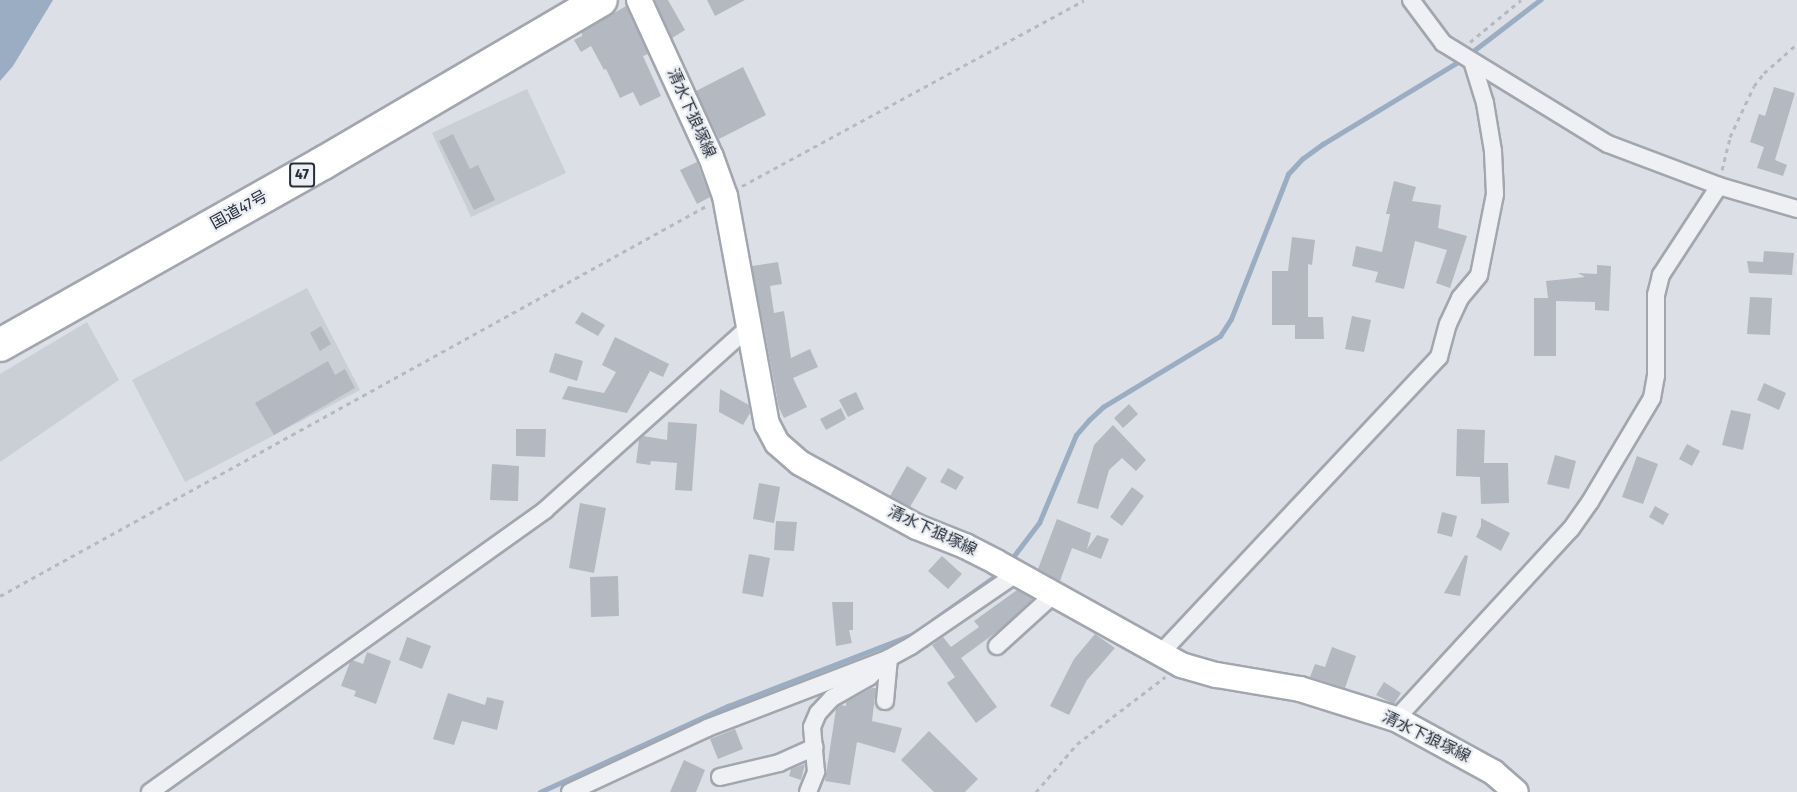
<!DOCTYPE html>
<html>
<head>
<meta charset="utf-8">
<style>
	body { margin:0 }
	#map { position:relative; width:1797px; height:792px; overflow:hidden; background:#dcdfe5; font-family:"Fira Sans Condensed","Noto Sans JP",sans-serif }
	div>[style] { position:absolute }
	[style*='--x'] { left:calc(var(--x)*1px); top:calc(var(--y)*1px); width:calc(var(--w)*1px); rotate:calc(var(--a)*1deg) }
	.built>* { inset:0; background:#caced5 }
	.water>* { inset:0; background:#9aadc2 }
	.stream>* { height:4.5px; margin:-2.25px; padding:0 2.25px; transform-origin:2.25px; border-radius:2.25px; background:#9aadc2 }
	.building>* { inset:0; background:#b4b9c1 }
	.path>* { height:3px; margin-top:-1.5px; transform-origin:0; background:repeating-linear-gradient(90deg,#b6babf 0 4.5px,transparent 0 9px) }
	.roads { filter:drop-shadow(2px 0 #a2a6ae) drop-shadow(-2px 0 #a2a6ae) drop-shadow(0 2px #a2a6ae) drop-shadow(0 -2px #a2a6ae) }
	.street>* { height:16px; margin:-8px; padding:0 8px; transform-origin:8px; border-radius:8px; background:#eef0f3 }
	.secondary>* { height:24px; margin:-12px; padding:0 12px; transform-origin:12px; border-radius:12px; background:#fff }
	.highway>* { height:32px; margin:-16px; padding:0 16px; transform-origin:16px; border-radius:16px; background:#fff }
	span { translate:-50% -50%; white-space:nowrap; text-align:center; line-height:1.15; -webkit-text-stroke:4.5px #ebeef3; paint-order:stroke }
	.shield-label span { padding:2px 4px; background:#ebeef3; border:2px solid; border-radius:4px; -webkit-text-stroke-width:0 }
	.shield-label { font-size:15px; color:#272e39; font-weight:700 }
	.street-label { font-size:16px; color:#272e39 }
</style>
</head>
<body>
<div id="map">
	<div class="built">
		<i style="clip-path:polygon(527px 89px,566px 173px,471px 217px,432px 133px)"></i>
		<i style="clip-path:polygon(307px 288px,360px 390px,185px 482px,132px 380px)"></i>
		<i style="clip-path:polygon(87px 322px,119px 380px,0 462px,0 374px)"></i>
	</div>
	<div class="water">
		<i style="clip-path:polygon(0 0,53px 0,13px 66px,0 81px)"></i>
	</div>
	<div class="stream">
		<i style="--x:1468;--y:55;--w:91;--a:-37.4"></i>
		<i style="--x:1010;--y:561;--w:48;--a:-52.7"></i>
		<i style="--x:1039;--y:523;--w:95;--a:-67.2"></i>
		<i style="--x:1076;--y:435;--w:20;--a:-49"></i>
		<i style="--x:1089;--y:420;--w:19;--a:-43"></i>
		<i style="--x:1103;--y:407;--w:137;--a:-31.3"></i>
		<i style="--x:1220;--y:336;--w:20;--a:-57"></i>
		<i style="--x:1231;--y:319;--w:156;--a:-68.5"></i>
		<i style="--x:1288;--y:174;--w:21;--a:-47"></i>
		<i style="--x:1302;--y:159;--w:26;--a:-36"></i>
		<i style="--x:1323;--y:144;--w:162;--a:-31.3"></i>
		<i style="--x:932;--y:621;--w:85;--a:-35.4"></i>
		<i style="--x:540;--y:792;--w:207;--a:-24.6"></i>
		<i style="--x:728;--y:706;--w:202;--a:-21.2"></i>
	</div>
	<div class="building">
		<i style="clip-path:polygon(655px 0,668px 0,685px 30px,672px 38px)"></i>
		<i style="clip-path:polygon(707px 0,745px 0,715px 16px)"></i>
		<i style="clip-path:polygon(626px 6px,648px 54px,643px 56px,661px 96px,640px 106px,633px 92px,620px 98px,606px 69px,604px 70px,591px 46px,581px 52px,574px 40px,582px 36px,582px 32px)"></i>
		<i style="clip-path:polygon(743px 67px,766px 115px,719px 139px,696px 91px)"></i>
		<i style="clip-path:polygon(1774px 87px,1795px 93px,1775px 160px,1787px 165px,1783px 176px,1757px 168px,1764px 147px,1750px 142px,1759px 114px,1765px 116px)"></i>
		<i style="clip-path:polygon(453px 134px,470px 169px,478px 165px,495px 200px,474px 210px,439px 141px)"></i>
		<i style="clip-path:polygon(697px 162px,710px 197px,697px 204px,680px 170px)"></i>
		<i style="clip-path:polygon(1394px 181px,1416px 187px,1412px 201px,1441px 205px,1438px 228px,1467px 236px,1450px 288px,1436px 283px,1447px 250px,1415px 241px,1404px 289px,1375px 282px,1378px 272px,1352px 266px,1356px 246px,1382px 252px,1390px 214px,1386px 214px)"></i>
		<i style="clip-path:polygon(1292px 237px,1315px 240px,1312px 265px,1308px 264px,1308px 317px,1323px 317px,1324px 339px,1295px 339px,1295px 325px,1272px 325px,1272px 271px,1288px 271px)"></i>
		<i style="clip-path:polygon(1764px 251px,1794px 253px,1792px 275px,1749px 273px,1747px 261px,1763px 262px)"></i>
		<i style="clip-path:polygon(778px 262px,782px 284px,770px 286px,774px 313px,784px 311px,791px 358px,810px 349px,818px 367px,793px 378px,807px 407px,784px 418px,779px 408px,752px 266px)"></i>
		<i style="clip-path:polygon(1597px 265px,1611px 266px,1609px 311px,1595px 310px,1595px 302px,1556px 301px,1556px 356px,1534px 356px,1534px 298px,1548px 298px,1546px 281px,1585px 277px,1578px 273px,1597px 274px)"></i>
		<i style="clip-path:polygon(1750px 297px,1772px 298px,1770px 335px,1747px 334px)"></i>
		<i style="clip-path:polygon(582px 312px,605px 325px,598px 336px,575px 323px)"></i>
		<i style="clip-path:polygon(1352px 316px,1371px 320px,1364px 352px,1345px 349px)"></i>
		<i style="clip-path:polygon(321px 326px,331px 344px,320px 351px,310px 333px)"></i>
		<i style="clip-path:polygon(615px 337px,669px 364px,663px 377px,650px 371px,627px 413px,562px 399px,568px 386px,604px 393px,616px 372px,602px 365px)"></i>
		<i style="clip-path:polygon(555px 353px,583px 361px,577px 381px,549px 372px)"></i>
		<i style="clip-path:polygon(328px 361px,335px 375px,345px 369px,355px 388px,274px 435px,255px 403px)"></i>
		<i style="clip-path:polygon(1764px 383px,1786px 393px,1779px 410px,1757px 400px)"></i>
		<i style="clip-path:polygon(720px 389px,749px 405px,750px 413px,743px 425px,719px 412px)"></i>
		<i style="clip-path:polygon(856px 392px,864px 409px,848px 417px,839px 400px)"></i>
		<i style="clip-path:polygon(1129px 404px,1138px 414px,1123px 428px,1114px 418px)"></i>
		<i style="clip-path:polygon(841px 408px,846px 419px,826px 430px,820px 419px)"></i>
		<i style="clip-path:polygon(1731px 410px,1751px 414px,1743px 450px,1722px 445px)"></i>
		<i style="clip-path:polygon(668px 422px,697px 424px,692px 491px,675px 490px,677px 463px,651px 461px,650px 465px,636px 463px,639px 440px,643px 436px,667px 440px)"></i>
		<i style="clip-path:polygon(1113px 425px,1146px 460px,1136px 471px,1122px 458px,1109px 470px,1098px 509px,1077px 503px,1094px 445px)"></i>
		<i style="clip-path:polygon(516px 429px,546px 429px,545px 457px,516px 456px)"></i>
		<i style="clip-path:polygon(1457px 429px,1485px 430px,1484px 463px,1508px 463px,1509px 503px,1481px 504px,1480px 477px,1456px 476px)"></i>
		<i style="clip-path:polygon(1687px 444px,1700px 451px,1692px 466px,1679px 459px)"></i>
		<i style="clip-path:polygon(1555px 455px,1576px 461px,1569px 489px,1547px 484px)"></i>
		<i style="clip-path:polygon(1637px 456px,1658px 464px,1643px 504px,1622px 497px)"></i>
		<i style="clip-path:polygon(492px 464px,519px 466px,518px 501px,490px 500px)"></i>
		<i style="clip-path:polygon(907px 466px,927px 478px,910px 507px,890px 496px)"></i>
		<i style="clip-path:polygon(948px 468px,964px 477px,956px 490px,940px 482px)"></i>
		<i style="clip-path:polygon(759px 483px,780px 487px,774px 523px,753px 519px)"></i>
		<i style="clip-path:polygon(1132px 487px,1144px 496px,1122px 526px,1110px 517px)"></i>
		<i style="clip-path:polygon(580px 503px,606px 508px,594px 573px,569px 568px)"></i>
		<i style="clip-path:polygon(1655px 506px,1669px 514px,1663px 525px,1649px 517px)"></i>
		<i style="clip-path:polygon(1442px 512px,1457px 516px,1452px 537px,1437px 533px)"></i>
		<i style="clip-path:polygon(1481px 518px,1510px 533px,1501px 551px,1476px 537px,1481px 526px)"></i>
		<i style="clip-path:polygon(1057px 519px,1091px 533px,1087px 549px,1097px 535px,1109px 539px,1101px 559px,1072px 548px,1060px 581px,1038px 569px)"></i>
		<i style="clip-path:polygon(776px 521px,797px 522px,794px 551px,774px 550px)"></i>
		<i style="clip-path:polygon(749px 554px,770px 558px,763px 597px,742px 593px)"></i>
		<i style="clip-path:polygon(1465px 555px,1468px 556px,1460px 596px,1444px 593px)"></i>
		<i style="clip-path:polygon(942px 556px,962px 574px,948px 589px,928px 571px)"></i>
		<i style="clip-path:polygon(618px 576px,619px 616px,591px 617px,590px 577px)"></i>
		<i style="clip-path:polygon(1017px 590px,1033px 599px,1002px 628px,961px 658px,997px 707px,976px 723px,947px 683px,955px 677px,932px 645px,943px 637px,951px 647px,979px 627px,974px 621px)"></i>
		<i style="clip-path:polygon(832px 602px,853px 602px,853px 630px,849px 630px,852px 643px,836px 646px)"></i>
		<i style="clip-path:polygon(1095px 634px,1115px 648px,1087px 680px,1069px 715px,1050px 706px,1074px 659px)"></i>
		<i style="clip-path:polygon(407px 637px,431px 646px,422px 669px,399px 660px)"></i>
		<i style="clip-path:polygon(1332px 647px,1356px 656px,1345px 688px,1310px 677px,1315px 664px,1325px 667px)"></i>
		<i style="clip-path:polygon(367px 652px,391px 661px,376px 704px,354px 696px,356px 691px,341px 686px,350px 662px,352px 660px,363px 664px)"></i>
		<i style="clip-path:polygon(1384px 682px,1401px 693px,1394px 704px,1376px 695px)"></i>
		<i style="clip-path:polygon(872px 688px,876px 688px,872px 721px,902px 728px,895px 753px,857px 742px,850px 785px,825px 781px,836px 709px,841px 705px,846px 706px,846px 702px)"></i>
		<i style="clip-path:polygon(448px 693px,485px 705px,487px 697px,504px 701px,497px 730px,462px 721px,454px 745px,433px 739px)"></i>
		<i style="clip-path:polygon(735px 729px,743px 749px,718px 759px,710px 739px)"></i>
		<i style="clip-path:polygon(929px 731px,978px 779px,965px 792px,934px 792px,901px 760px)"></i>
		<i style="clip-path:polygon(684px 760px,705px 770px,696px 792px,670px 792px)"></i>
		<i style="clip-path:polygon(805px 764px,801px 780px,789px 776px,791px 769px)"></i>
	</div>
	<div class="path">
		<i style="--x:1470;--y:42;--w:66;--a:-39.5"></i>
		<i style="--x:1722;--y:170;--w:34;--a:-76"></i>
		<i style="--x:1730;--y:137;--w:56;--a:-64.8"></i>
		<i style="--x:1754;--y:86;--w:16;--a:-52"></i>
		<i style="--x:1764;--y:73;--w:44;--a:-41.3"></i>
		<i style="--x:742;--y:186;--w:389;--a:-28.5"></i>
		<i style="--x:0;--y:596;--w:809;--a:-28.91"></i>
		<i style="--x:1036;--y:792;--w:63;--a:-49.5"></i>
		<i style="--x:1077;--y:744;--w:111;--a:-37.3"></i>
	</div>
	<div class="roads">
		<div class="street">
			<i style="--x:1411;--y:0;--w:54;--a:53.3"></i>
			<i style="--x:1443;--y:43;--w:193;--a:31.5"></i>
			<i style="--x:1608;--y:144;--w:119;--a:20.7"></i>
			<i style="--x:1719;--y:186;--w:81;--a:16.4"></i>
			<i style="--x:997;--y:646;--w:76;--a:-42.3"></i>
			<i style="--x:1161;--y:653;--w:406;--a:-46.8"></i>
			<i style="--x:1439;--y:357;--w:34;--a:-75"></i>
			<i style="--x:1448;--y:324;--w:29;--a:-65"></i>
			<i style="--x:1460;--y:298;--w:30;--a:-50"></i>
			<i style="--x:1479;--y:275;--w:83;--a:-78.8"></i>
			<i style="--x:1495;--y:194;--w:43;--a:-92.7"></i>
			<i style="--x:1493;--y:151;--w:49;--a:-99.5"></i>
			<i style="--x:1485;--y:103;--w:41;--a:-107.1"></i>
			<i style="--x:885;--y:701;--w:43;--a:-84.7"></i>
			<i style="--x:1396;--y:719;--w:258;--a:-47.4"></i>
			<i style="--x:1571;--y:529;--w:33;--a:-55"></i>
			<i style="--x:1590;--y:502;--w:121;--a:-59.2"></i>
			<i style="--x:1652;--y:398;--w:22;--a:-80"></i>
			<i style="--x:1656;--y:376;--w:81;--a:-90"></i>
			<i style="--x:1656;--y:295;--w:21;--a:-76"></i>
			<i style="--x:1661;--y:275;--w:106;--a:-56.9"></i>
			<i style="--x:720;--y:777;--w:61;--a:-13.3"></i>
			<i style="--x:779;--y:763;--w:39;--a:-24"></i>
			<i style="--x:150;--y:792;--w:485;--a:-35.5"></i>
			<i style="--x:545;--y:510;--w:273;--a:-41.9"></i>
			<i style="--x:570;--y:792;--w:151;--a:-25"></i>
			<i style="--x:707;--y:728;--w:195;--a:-21"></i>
			<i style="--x:889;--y:658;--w:25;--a:-29"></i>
			<i style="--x:911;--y:646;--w:127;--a:-34.4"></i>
			<i style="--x:808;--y:792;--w:22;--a:-68"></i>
			<i style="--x:816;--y:772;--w:45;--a:-95.1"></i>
			<i style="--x:812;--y:727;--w:15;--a:-67"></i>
			<i style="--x:818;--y:713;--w:21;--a:-47"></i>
			<i style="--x:832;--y:698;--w:43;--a:-29.6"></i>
			<i style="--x:869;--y:677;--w:18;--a:-43"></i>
		</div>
		<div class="secondary">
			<i style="--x:639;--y:0;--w:173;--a:65.4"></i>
			<i style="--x:711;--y:157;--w:41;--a:70.3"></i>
			<i style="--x:725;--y:196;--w:232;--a:79.6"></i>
			<i style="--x:767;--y:424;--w:21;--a:62"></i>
			<i style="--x:777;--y:443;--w:30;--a:41"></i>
			<i style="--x:800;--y:463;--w:133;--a:28.7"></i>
			<i style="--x:917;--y:527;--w:52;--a:21.6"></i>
			<i style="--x:965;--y:546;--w:35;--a:27"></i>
			<i style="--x:996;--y:562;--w:212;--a:29.1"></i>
			<i style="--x:1181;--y:665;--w:37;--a:16"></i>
			<i style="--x:1217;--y:675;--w:84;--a:9.6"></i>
			<i style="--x:1300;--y:689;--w:101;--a:17.4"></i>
			<i style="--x:1396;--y:719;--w:111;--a:28.7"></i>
			<i style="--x:1493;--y:772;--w:30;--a:41"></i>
		</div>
		<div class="highway">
			<i style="--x:0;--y:345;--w:371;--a:-29.4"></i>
			<i style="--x:323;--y:163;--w:322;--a:-30.4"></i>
		</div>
	</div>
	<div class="shield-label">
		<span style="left:302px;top:175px">47</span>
	</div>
	<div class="street-label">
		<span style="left:691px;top:113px;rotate:66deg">清水下狼塚線</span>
		<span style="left:239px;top:210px;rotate:-29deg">国道47号</span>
		<span style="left:932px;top:531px;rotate:25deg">清水下狼塚線</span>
		<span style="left:1426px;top:737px;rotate:26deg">清水下狼塚線</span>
	</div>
</div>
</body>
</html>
